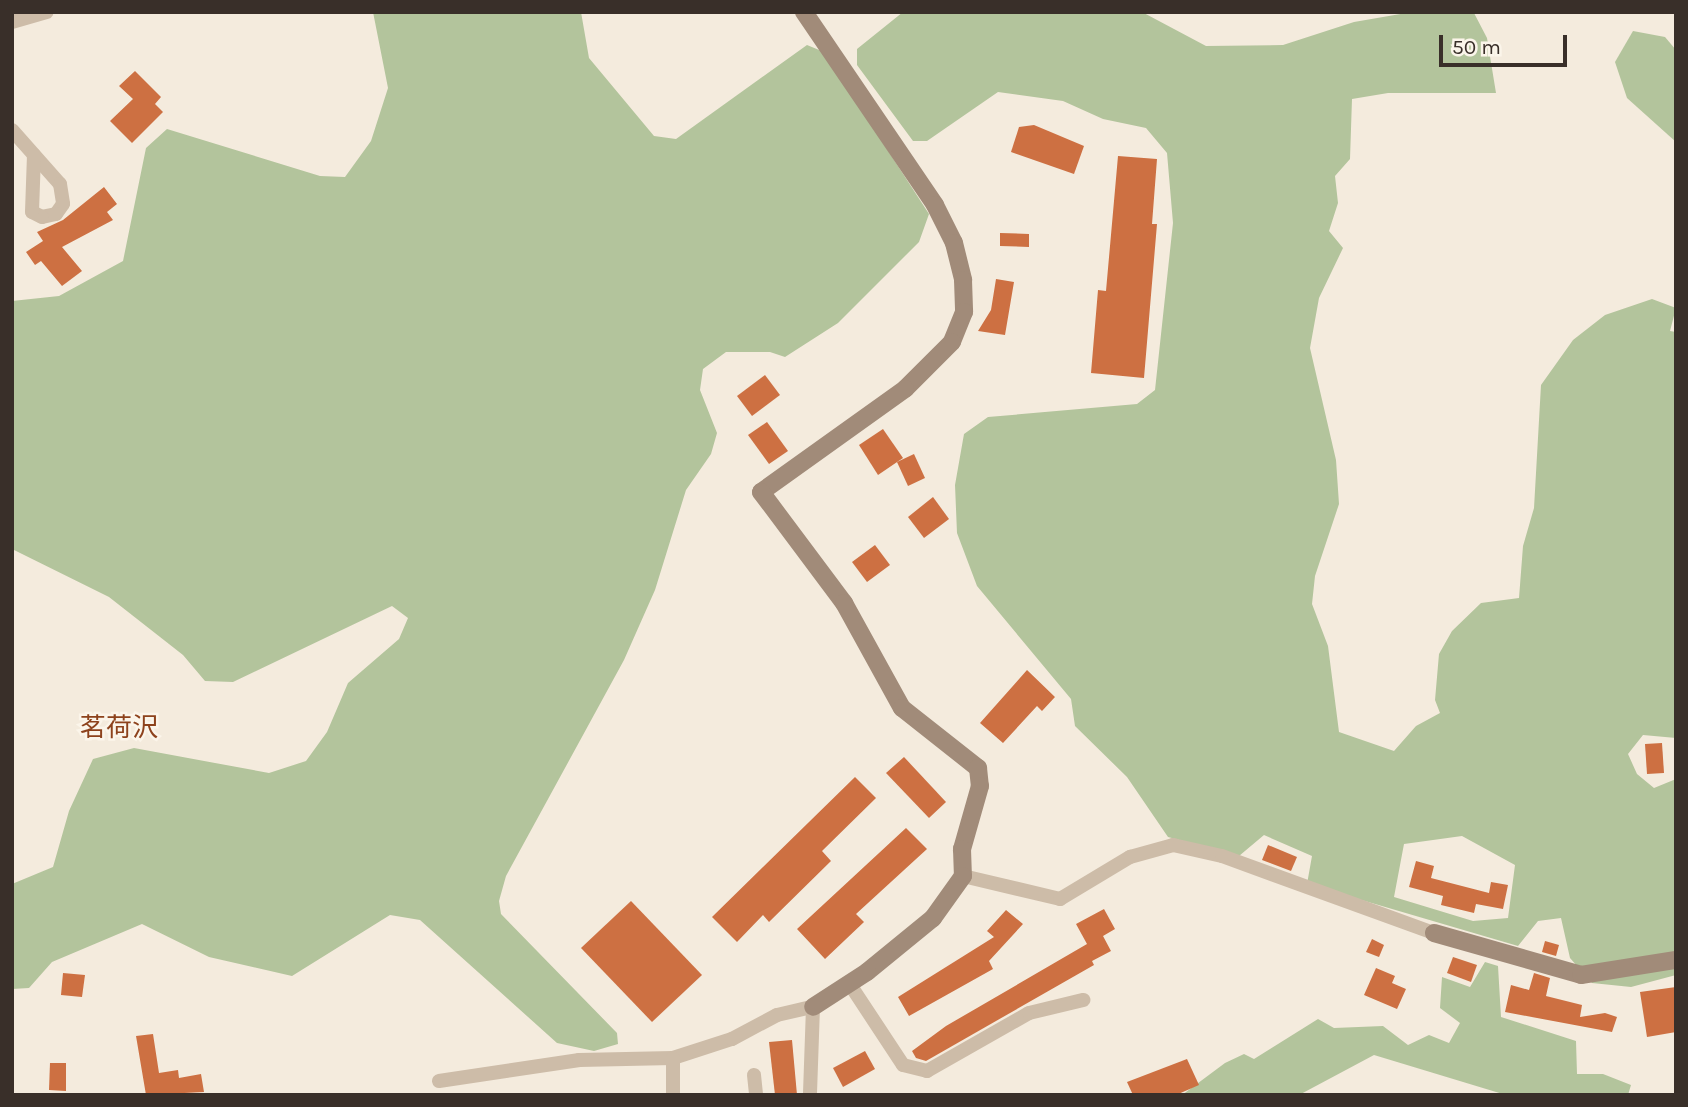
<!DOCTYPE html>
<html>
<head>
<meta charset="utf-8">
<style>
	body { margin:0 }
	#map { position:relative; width:1688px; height:1107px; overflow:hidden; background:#f4ebdd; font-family:Karla,"Noto Sans JP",sans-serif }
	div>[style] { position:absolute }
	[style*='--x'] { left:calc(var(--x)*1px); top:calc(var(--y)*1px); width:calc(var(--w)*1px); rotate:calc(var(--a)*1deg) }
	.green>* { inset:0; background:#b3c49c }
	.building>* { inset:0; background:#cd7042 }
	.street>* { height:14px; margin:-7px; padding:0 7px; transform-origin:7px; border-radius:7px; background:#cdbca8 }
	.secondary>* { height:18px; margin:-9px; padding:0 9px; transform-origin:9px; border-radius:9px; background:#a18b79 }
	span { translate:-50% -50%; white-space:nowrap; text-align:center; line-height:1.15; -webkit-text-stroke:5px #fbf5ea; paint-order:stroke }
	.quarter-label { font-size:26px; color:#8d421c }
	.frame { position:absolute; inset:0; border:14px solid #392f29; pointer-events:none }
	.scale { position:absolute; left:1439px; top:35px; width:128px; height:32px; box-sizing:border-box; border:4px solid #392f29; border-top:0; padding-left:9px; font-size:21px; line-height:24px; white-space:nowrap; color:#392f29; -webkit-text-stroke:5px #fbf5ea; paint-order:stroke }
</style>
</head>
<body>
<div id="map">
	<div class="green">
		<i style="clip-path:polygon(373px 12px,581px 12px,589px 58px,654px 136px,676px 139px,807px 45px,824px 52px,929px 214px,919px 242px,838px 323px,785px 357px,770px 352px,726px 352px,703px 369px,700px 390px,717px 433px,711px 454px,686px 490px,655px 590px,624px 660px,506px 876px,499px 901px,501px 914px,617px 1033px,618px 1044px,594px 1051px,557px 1043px,420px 920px,390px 915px,292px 976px,209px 957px,142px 924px,52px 962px,29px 988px,12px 989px,12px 884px,53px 867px,69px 811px,93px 759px,134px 748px,269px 773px,306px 761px,327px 732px,348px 683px,399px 639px,408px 618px,392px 606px,233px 682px,205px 681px,183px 655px,109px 597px,12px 549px,12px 301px,59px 296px,123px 261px,146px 148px,167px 129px,320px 176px,345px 177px,371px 141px,388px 88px)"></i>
		<i style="clip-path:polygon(evenodd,903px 12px,1142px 12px,1206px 46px,1283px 45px,1354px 22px,1412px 12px,1474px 13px,1487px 38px,1496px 93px,1388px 93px,1352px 99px,1350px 159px,1335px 176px,1338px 203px,1329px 231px,1343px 248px,1319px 298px,1310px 348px,1336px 460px,1339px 504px,1315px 576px,1312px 604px,1328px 646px,1339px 732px,1394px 751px,1416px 726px,1440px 713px,1435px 700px,1439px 654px,1452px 631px,1481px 603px,1519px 598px,1523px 546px,1534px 508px,1541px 385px,1573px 340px,1605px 315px,1652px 299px,1676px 308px,1670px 331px,1676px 332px,1676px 738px,1643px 735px,1628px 754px,1637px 774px,1654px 788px,1676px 779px,1676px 975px,1631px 987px,1592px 983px,1570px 958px,1561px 918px,1538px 921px,1518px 946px,1307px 884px,1312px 856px,1264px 835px,1239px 856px,1168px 837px,1127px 777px,1075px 726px,1071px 699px,977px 586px,957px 533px,955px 485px,964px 434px,988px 417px,1137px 404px,1155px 390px,1173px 223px,1167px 153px,1146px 128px,1103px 119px,1063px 101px,998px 92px,927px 141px,913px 141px,857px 65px,857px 49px,903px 12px,1462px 836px,1515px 865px,1508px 918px,1473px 921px,1394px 897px,1404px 844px,1462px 836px)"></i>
		<i style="clip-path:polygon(1633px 31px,1665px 37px,1676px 50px,1676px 142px,1627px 98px,1615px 62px)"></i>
		<i style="clip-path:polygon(1485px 962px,1498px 966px,1501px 1017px,1576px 1041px,1577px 1074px,1603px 1074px,1631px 1085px,1628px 1095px,1506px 1095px,1374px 1055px,1299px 1095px,1182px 1095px,1225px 1063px,1244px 1054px,1254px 1059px,1318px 1019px,1334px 1028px,1383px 1026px,1408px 1045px,1429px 1035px,1449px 1043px,1460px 1023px,1440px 1008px,1442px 977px,1470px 987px)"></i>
	</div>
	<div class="building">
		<i style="clip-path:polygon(135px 71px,161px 97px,155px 104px,163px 112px,132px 143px,110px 121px,133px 99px,119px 86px)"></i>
		<i style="clip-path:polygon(1034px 125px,1084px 146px,1074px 174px,1011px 152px,1019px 127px)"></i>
		<i style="clip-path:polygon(1118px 156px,1157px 159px,1152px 224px,1157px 224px,1144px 378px,1091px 373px,1098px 290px,1106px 291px)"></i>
		<i style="clip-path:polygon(104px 187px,117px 204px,107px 212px,113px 220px,62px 247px,82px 271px,62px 286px,41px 261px,35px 265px,26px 252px,43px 241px,37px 232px,63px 220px)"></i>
		<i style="clip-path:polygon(1000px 233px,1029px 234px,1029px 247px,1000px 246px)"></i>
		<i style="clip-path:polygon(996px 279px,1014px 282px,1005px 335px,978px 331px,991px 310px)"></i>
		<i style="clip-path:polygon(765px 375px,780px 395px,752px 416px,737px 396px)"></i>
		<i style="clip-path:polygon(767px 422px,788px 451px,769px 464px,748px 435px)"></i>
		<i style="clip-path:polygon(883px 429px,903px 458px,878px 475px,859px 445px)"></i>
		<i style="clip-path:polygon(914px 454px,925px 478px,908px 486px,897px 462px)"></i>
		<i style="clip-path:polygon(933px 497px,949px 519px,924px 538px,908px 517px)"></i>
		<i style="clip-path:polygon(875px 545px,890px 565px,867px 582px,852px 562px)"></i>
		<i style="clip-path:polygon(1027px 670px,1055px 697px,1042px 711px,1037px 706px,1003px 743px,980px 723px)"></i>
		<i style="clip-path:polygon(1662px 743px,1664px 773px,1647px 774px,1645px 744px)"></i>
		<i style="clip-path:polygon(904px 757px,946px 802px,929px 818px,886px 773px)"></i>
		<i style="clip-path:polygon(855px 777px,876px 798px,822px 851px,831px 861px,769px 922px,763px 915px,737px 942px,712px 917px)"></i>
		<i style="clip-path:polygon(906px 828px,927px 849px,856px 914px,864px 922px,825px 959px,797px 929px)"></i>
		<i style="clip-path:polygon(1268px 845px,1297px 857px,1291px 871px,1262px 860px)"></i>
		<i style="clip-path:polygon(1416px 861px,1434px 866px,1431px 878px,1489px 893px,1491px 882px,1508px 885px,1503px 909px,1476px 904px,1474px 913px,1441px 905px,1443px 896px,1409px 887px)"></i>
		<i style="clip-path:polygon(631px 901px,702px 975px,652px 1022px,581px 948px)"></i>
		<i style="clip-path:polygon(1104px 909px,1115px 929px,1103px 936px,1111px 951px,1092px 961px,1094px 965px,926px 1061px,916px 1058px,912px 1051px,946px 1026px,1087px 944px,1076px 924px)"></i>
		<i style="clip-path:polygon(1006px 910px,1023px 924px,989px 961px,993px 969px,909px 1016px,898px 997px,994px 937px,987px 931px)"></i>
		<i style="clip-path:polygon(1372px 939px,1384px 945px,1379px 957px,1366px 952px)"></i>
		<i style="clip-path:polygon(1545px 941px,1559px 945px,1556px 956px,1542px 952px)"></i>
		<i style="clip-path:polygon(1453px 957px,1477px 965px,1471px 982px,1447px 973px)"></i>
		<i style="clip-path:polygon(1376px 968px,1395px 976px,1392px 983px,1406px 989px,1397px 1009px,1364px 995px)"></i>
		<i style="clip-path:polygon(63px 973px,85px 975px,82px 997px,61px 995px)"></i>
		<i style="clip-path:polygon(1534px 973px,1550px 978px,1546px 996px,1582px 1005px,1580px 1017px,1605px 1013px,1617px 1017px,1612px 1032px,1505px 1012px,1511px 985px,1529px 990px)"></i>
		<i style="clip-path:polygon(1676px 987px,1676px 1032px,1647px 1037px,1640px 992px)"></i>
		<i style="clip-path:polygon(153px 1034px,159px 1073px,178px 1070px,179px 1078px,201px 1074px,204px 1092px,146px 1095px,136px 1036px)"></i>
		<i style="clip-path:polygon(792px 1040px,797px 1095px,775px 1095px,769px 1042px)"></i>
		<i style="clip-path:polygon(865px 1051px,875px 1069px,843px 1087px,833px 1068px)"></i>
		<i style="clip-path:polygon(1187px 1059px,1199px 1085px,1176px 1095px,1133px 1095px,1127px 1082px)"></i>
		<i style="clip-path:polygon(50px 1063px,66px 1063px,66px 1091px,49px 1090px)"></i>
	</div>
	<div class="street">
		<i style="--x:12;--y:22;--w:36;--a:-16"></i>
		<i style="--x:12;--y:130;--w:72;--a:48.4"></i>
		<i style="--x:60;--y:184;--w:20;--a:81"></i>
		<i style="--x:63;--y:204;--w:12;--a:125"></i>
		<i style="--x:56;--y:214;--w:14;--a:168"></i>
		<i style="--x:42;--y:217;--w:11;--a:-153"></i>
		<i style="--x:32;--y:212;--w:57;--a:-88"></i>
		<i style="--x:963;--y:876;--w:100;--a:13.3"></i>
		<i style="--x:1060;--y:899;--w:82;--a:-31"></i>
		<i style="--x:1130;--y:857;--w:45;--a:-15.6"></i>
		<i style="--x:1173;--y:845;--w:50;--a:12.7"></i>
		<i style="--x:1222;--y:856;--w:226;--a:20"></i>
		<i style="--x:849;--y:983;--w:98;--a:56.6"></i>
		<i style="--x:903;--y:1065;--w:25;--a:14"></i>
		<i style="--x:927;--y:1071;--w:117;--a:-29.6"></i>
		<i style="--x:1029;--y:1013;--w:56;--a:-13.5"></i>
		<i style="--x:754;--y:1075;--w:20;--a:84"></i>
		<i style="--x:439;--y:1081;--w:142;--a:-8.5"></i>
		<i style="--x:579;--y:1060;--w:94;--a:-1.2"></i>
		<i style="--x:673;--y:1058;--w:62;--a:-17.9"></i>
		<i style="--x:732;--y:1039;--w:51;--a:-28.1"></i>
		<i style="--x:777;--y:1015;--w:37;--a:-13"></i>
		<i style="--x:813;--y:1007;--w:88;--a:92"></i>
		<i style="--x:673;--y:1095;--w:37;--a:-90"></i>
	</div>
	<div class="secondary">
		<i style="--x:804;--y:12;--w:233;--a:55.8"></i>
		<i style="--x:935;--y:205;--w:42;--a:63.4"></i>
		<i style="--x:954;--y:243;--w:38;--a:76"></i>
		<i style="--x:963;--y:280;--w:32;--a:88"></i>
		<i style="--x:964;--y:312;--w:32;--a:112"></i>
		<i style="--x:952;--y:342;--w:66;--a:135"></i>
		<i style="--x:905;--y:389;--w:177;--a:144.4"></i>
		<i style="--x:761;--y:492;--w:139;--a:53.2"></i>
		<i style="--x:844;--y:603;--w:120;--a:61.1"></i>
		<i style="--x:902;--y:708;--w:97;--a:38.3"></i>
		<i style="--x:978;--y:768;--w:18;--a:84"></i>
		<i style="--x:980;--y:786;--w:66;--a:105.9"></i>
		<i style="--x:962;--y:849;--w:27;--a:88"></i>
		<i style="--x:963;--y:876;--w:52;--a:125.5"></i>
		<i style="--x:933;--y:918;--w:85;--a:140.7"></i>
		<i style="--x:867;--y:972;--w:64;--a:147.1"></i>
		<i style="--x:1434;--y:933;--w:153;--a:15.9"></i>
		<i style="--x:1581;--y:975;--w:96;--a:-9"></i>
	</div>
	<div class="quarter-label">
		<span style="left:119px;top:728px">茗荷沢</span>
	</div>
	<div class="frame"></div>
	<div class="scale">50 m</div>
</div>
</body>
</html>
